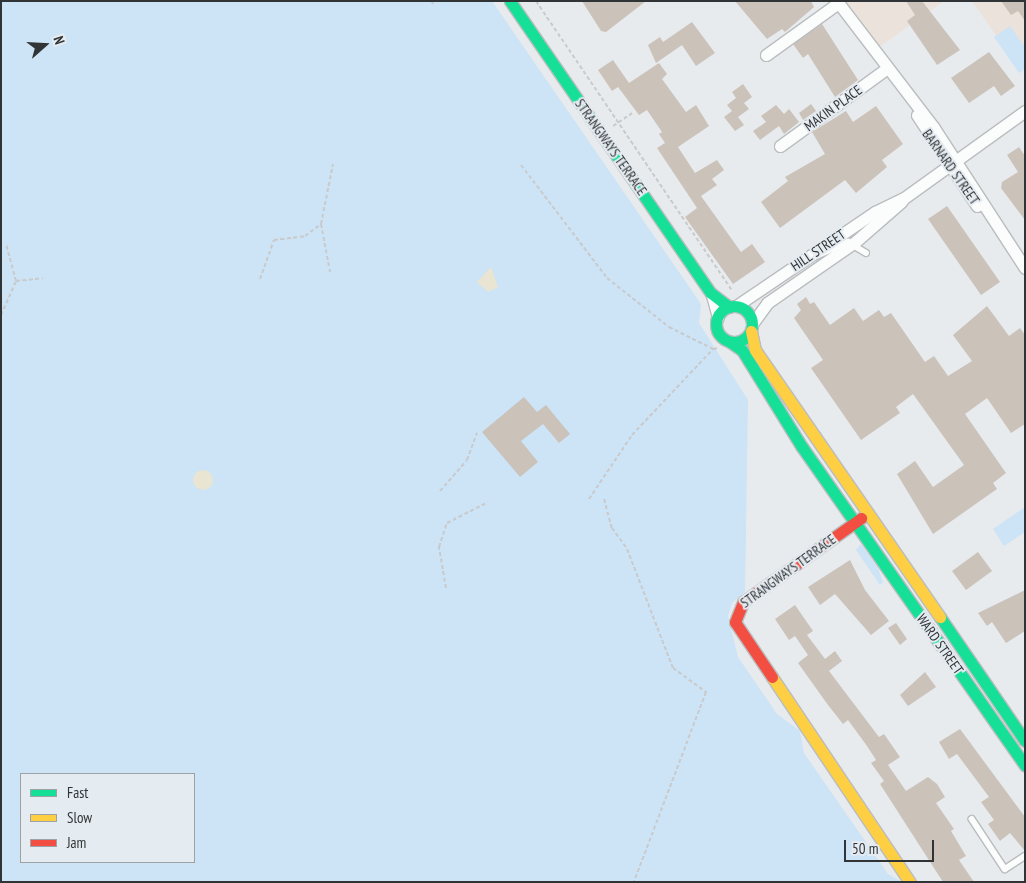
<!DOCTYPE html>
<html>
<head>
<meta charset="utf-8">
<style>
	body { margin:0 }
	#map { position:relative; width:1026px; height:883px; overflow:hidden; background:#e7ebee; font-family:"PT Sans Narrow",sans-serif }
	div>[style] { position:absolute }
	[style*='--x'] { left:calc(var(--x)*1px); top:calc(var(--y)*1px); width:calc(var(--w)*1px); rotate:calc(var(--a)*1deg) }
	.education>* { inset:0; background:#ebe3db }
	.green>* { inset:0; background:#cde3f6 }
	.sand>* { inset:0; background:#e9e5d2 }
	.round { border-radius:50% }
	.building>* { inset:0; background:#cbc2ba }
	.path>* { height:2px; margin-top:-1px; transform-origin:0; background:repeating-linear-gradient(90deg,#c8cacb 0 4px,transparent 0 6.5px) }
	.roads { filter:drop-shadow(1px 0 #babdbf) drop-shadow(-1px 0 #babdbf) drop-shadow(0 1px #babdbf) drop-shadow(0 -1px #babdbf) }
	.lane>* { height:5.5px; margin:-2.75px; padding:0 2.75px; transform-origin:2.75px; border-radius:2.75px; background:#fbfcfc }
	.street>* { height:11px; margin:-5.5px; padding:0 5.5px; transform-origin:5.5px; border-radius:5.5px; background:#fbfcfc }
	.fast>* { height:11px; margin:-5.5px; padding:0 5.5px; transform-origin:5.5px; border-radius:5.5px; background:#16e098 }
	.fast>.ring { margin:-5.5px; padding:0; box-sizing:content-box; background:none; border:11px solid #16e098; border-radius:50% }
	.slow>* { height:11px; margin:-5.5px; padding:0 5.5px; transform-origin:5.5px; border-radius:5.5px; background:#ffcf43 }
	.jam>* { height:11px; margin:-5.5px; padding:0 5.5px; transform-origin:5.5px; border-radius:5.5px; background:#f24e42 }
	span { translate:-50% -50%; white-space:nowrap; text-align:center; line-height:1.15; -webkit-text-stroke:4px #e4ebf1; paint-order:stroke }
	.street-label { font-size:14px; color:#313436 }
	.frame { position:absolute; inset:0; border:2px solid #313436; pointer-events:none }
	.legend { position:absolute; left:20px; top:773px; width:175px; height:90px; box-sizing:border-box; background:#e4ebf1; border:1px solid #9ca2a6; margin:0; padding:6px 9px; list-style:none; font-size:15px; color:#313436 }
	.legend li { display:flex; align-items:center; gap:10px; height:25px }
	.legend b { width:25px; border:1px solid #9ca2a6 }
	.north { position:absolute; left:20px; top:20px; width:50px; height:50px; -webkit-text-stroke:4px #e4ebf1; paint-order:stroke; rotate:71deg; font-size:14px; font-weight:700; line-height:20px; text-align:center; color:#313436 }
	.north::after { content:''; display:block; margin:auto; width:18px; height:22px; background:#313436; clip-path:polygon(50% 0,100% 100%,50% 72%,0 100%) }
	.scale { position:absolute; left:844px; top:840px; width:90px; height:22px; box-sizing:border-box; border:2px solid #313436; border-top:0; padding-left:6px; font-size:15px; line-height:18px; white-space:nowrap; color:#313436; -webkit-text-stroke:4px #e4ebf1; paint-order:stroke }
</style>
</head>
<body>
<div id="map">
	<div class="education">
		<i style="clip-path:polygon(845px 1px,944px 1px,878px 48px)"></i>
		<i style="clip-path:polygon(972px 1px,1025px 1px,1025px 67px,1020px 70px)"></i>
	</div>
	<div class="green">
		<i style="clip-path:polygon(evenodd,1px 1px,492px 1px,701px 304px,699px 323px,748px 400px,745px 592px,732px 603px,728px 616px,738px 657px,777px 714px,800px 731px,804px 753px,888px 874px,902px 882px,1px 882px,1px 1px,21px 774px,194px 774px,194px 862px,21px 862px,21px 774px)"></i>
		<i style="clip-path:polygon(1010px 26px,1025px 47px,1025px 69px,1019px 73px,994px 37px)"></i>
		<i style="clip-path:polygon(1025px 507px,1025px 532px,1004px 546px,993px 529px)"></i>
		<i style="clip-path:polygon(861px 544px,878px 568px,883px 582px,880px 585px,856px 550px)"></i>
	</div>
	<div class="sand">
		<i style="clip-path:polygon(491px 267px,498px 287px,488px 292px,477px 282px)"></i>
		<i class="round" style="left:193px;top:470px;width:20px;height:20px"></i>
	</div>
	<div class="building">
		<i style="clip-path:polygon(582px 1px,646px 1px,606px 32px,601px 31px)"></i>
		<i style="clip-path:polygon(735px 1px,811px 1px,814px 7px,785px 32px,782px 29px,767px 39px)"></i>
		<i style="clip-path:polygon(906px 1px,922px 1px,960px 50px,937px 65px,907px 21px,915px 15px)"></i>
		<i style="clip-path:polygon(1001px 1px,1025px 1px,1025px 21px,1018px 11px,1011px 15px)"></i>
		<i style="clip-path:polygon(692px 22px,715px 53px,696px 66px,682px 45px,656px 63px,648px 45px,660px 37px,663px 42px)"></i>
		<i style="clip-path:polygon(822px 24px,858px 80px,835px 97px,808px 54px,803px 58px,793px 44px)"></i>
		<i style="clip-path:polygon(989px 52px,1015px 86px,1001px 96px,994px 86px,969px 103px,951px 78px)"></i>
		<i style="clip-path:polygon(613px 60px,629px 83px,659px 63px,667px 74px,662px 79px,686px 112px,696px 105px,709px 126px,678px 147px,695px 173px,717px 160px,724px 170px,712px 179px,717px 185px,701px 196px,741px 252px,752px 244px,765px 262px,733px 284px,685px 217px,697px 208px,657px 148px,665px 143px,659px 134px,662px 132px,647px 110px,639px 115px,618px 87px,612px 91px,598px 70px)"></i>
		<i style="clip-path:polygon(743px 84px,752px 97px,744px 103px,749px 109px,738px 117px,744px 125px,735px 131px,724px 117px,732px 111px,727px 105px,736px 98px,732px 92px)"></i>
		<i style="clip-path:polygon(811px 104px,816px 111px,803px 120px,799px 113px)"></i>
		<i style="clip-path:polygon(776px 105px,784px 114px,789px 109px,799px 122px,784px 134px,779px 126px,760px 140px,753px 131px,766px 122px,761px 116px)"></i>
		<i style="clip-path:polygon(876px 106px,903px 144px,882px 160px,887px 167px,856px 193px,845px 180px,780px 228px,761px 202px,788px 181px,785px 177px,825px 154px,812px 132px,846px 111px,853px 122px)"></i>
		<i style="clip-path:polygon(1019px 147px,1025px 156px,1025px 220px,1001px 188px,1002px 182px,1018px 172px,1007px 155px)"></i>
		<i style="clip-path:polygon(947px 206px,1000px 282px,981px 295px,928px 219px)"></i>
		<i style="clip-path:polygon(806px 297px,810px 304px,814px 302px,830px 325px,854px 308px,863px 321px,879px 310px,884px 317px,891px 313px,925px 362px,934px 356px,948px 376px,972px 361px,953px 335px,987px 306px,1009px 336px,1020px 328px,1025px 335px,1025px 424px,1011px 433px,987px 398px,965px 414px,1006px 473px,993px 483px,997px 489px,933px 534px,897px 474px,915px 461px,933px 487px,964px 465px,913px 394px,896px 407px,900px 413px,861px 440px,811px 368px,823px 360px,794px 318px,801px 310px,797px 304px)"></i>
		<i style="clip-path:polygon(524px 397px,537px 412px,546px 405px,570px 434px,559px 443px,543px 424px,521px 441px,538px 462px,520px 477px,482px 432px)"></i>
		<i style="clip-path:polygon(978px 552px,992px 571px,966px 590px,952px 571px)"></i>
		<i style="clip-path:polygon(850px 560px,865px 590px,889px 621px,871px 635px,835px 594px,820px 605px,808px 587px)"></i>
		<i style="clip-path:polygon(1025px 590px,1025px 631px,1006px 643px,992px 622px,987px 626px,978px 613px)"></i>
		<i style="clip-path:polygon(795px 605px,813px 631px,807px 635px,825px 659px,835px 651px,842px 661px,829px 671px,879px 737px,884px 734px,900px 757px,888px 765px,906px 791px,928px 777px,937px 784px,945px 797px,936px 803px,954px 829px,951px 831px,966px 856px,959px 860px,974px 882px,943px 882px,880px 784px,884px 781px,871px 763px,876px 760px,867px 746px,848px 720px,843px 724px,828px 705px,798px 663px,808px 655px,795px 636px,789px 640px,775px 619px)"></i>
		<i style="clip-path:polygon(896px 623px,907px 639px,900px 645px,888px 628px)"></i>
		<i style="clip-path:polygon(925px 672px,936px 687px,908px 706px,900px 695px)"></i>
		<i style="clip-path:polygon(960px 729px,1025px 817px,1025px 851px,1010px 833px,1000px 841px,988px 824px,994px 820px,981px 802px,989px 797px,957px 754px,949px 759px,939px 742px)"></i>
	</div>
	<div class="path">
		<i style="--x:432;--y:1;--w:3;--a:72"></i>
		<i style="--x:536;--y:1;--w:349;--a:55.9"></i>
		<i style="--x:613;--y:126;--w:23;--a:-34"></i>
		<i style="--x:521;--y:165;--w:142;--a:52.7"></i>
		<i style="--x:607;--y:278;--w:79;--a:38.3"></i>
		<i style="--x:669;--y:327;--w:49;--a:26.6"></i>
		<i style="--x:321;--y:224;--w:49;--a:79.4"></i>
		<i style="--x:260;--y:279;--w:41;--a:-70.3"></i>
		<i style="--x:274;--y:240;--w:31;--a:-7"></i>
		<i style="--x:305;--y:236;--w:20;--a:-37"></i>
		<i style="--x:321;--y:224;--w:61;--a:-78.7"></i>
		<i style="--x:16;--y:281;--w:27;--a:-6"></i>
		<i style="--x:1;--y:315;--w:37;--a:-66"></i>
		<i style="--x:16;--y:281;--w:38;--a:-105"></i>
		<i style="--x:440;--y:491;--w:41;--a:-48.9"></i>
		<i style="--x:467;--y:460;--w:29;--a:-70"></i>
		<i style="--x:589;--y:499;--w:77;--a:-56.1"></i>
		<i style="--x:632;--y:435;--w:118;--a:-46.7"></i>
		<i style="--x:713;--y:349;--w:6;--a:-9"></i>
		<i style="--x:604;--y:499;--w:30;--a:75"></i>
		<i style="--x:612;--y:528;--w:26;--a:54"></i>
		<i style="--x:627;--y:549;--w:128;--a:68.9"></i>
		<i style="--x:673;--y:668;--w:41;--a:36"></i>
		<i style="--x:706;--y:692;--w:203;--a:110.8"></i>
		<i style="--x:446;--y:588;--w:42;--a:-99.7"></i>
		<i style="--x:439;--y:547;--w:25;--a:-72"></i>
		<i style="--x:447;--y:523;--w:46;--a:-27.1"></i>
	</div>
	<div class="roads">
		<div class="lane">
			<i style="--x:807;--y:260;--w:45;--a:-23.7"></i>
			<i style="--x:848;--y:242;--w:21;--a:31"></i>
			<i style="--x:972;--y:819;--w:60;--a:56.6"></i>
			<i style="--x:1005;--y:869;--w:24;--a:-33"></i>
		</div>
		<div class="street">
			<i style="--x:837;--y:1;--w:160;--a:52.6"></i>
			<i style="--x:934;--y:128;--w:167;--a:57"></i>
			<i style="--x:766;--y:55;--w:89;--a:-35.8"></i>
			<i style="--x:917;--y:115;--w:109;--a:56.6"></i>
			<i style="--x:780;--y:146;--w:131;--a:-36"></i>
			<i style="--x:712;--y:295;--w:23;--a:75"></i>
			<i style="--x:736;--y:306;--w:168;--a:-34.1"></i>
			<i style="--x:875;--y:212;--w:32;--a:-26"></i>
			<i style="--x:904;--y:198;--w:149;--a:-35.7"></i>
			<i style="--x:752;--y:324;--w:26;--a:-54"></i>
			<i style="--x:767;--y:303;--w:107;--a:-34.7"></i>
			<i style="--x:855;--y:242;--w:62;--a:-41.1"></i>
		</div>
		<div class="fast">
			<i style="--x:510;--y:1;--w:354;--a:55.5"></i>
			<i style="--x:711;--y:293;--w:23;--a:38"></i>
			<i class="ring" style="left:716px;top:306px;width:25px;height:25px"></i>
			<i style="--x:730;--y:342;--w:14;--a:34"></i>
			<i style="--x:742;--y:350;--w:114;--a:58.3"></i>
			<i style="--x:802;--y:447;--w:389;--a:55"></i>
			<i style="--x:940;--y:617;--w:150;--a:55.6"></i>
		</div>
		<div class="slow">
			<i style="--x:751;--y:331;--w:19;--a:78"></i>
			<i style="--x:755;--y:350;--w:325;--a:55.3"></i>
			<i style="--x:772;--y:677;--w:247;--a:56.1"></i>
		</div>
		<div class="jam">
			<i style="--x:772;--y:677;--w:66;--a:-123.9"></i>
			<i style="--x:735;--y:622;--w:22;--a:-68"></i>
			<i style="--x:743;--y:602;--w:145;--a:-35.4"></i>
		</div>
	</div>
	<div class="street-label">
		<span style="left:833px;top:108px;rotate:-36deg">MAKIN PLACE</span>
		<span style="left:611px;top:147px;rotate:55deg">STRANGWAYS TERRACE</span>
		<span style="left:951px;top:167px;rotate:55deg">BARNARD STREET</span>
		<span style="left:818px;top:250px;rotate:-34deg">HILL STREET</span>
		<span style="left:788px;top:571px;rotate:-36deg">STRANGWAYS TERRACE</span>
		<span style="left:940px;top:644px;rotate:55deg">WARD STREET</span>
	</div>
	<div class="frame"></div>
	<ul class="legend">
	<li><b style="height:6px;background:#16e098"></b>Fast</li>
	<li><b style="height:6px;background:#ffcf43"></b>Slow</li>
	<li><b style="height:6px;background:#f24e42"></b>Jam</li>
	</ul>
	<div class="north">N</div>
	<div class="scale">50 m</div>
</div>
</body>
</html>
